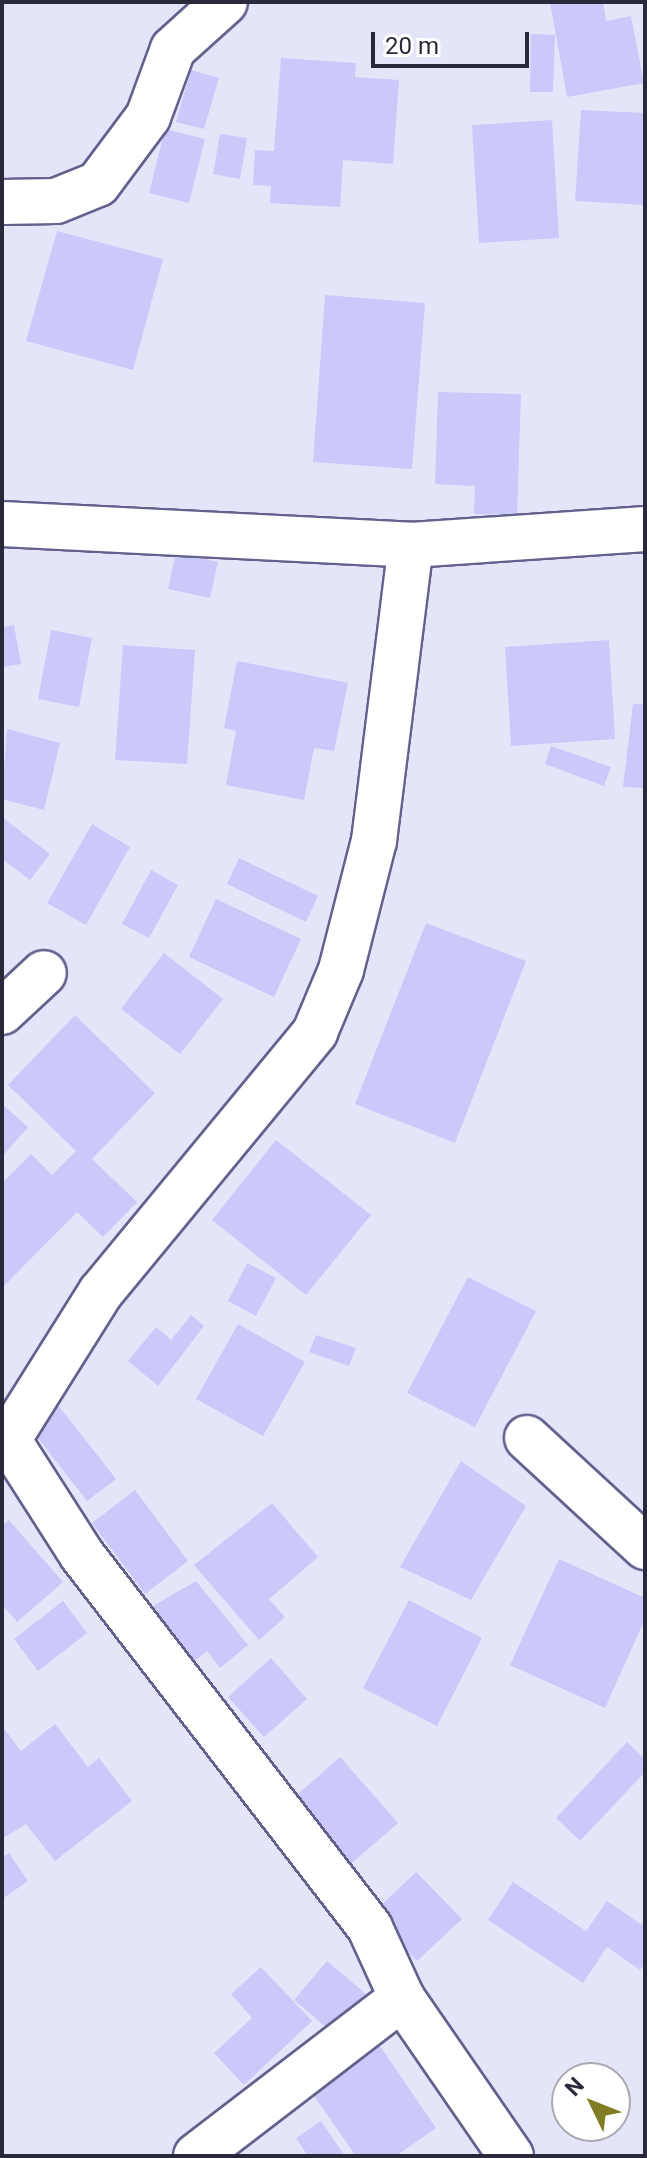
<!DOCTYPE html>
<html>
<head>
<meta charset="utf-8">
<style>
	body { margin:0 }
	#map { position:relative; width:647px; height:2158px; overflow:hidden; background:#e5e5fa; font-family:Roboto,sans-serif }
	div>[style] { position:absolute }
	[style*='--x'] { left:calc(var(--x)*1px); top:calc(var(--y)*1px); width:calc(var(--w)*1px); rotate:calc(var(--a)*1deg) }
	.building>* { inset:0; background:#cac9fa }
	.roads { filter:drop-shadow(2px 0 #64618d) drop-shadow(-2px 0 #64618d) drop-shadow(0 2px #64618d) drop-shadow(0 -2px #64618d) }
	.minor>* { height:44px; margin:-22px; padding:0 22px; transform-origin:22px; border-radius:22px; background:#fff }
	span { translate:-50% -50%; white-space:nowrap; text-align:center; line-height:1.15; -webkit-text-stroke:7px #fff; paint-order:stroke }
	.frame { position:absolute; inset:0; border:4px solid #2a293c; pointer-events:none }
	.north { position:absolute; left:551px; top:2062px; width:80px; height:80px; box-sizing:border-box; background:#fff; border:2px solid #aaa9b1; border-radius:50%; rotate:313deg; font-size:22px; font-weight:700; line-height:32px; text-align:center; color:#2a293c }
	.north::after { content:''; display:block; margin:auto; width:28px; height:36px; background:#817d24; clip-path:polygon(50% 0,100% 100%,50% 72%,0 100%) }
	.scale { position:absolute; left:371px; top:32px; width:158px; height:36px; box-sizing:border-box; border:4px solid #2a293c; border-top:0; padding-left:10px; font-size:24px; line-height:28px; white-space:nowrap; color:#2a293c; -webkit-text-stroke:6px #fff; paint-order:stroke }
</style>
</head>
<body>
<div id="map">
	<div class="building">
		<i style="clip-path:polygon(550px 2px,603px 2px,606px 21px,631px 16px,644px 83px,567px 97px)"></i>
		<i style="clip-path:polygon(531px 34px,555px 35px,553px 92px,530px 92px)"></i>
		<i style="clip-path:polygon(281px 58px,356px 63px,355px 77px,399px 80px,393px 164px,343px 160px,340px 207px,270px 203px,271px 186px,253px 185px,255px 150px,274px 151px)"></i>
		<i style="clip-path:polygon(191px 70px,219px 78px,204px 129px,176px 122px)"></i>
		<i style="clip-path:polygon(581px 110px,645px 113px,645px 205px,575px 201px)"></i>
		<i style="clip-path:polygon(552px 120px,559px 238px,479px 243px,472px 125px)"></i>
		<i style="clip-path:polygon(165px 129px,205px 139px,189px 203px,149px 193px)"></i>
		<i style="clip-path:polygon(220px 134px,247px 138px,240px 179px,213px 174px)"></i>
		<i style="clip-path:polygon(57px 231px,163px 259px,133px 370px,26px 341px)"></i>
		<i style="clip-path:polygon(325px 295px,425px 303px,412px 469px,313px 462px)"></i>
		<i style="clip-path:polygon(438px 392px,521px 394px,517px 515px,474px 514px,475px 486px,435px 484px)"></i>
		<i style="clip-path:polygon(176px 552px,218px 562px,210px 598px,168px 589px)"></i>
		<i style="clip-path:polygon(14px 625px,21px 664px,2px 667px,2px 627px)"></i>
		<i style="clip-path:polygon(51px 630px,92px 638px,79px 707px,38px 699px)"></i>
		<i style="clip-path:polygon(609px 640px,615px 739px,511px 746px,505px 647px)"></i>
		<i style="clip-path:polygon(123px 645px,195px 650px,187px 764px,115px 760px)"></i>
		<i style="clip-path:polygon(237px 661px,348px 683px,334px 751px,314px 748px,304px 800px,226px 785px,236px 731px,224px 728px)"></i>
		<i style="clip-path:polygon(633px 704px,645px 704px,645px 788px,623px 787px)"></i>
		<i style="clip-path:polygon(7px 729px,60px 743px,44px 810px,2px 799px)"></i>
		<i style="clip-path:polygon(551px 746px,611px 767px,604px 786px,545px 764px)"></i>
		<i style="clip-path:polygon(2px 817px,50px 854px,30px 880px,2px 859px)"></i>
		<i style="clip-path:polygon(92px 824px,130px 847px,86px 925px,47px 903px)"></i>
		<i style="clip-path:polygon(239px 858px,318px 896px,306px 922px,227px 884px)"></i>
		<i style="clip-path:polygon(151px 870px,178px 885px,149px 938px,122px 924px)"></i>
		<i style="clip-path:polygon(216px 899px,301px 939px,274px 997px,189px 957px)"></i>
		<i style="clip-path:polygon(426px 923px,526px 961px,455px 1143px,355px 1104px)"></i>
		<i style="clip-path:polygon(164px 953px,223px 999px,180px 1054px,121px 1009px)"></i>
		<i style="clip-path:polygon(75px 1015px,155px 1093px,92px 1159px,137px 1202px,103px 1237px,77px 1212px,2px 1288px,2px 1183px,31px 1154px,52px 1175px,76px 1151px,8px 1085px)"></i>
		<i style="clip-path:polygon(2px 1104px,28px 1127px,2px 1157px)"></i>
		<i style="clip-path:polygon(276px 1140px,371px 1215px,306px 1295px,212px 1220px)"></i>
		<i style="clip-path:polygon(247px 1263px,276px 1278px,256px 1316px,228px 1301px)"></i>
		<i style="clip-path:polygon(468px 1277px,536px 1311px,475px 1427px,407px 1393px)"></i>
		<i style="clip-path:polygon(191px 1315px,204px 1326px,158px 1386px,128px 1361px,156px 1327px,171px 1340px)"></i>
		<i style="clip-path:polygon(238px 1324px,305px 1362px,263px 1436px,196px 1399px)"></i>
		<i style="clip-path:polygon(316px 1335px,356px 1348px,349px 1366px,309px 1352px)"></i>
		<i style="clip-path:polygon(58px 1405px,116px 1479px,87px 1501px,30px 1428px)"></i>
		<i style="clip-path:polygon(461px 1461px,526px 1506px,471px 1600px,400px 1567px)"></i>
		<i style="clip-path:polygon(135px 1490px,188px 1561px,145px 1594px,92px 1523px)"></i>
		<i style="clip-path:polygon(272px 1503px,318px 1557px,269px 1599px,285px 1617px,259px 1640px,194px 1565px)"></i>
		<i style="clip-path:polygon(9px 1520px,63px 1582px,17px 1622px,2px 1604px,2px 1526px)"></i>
		<i style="clip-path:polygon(559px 1559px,645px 1598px,645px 1619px,605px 1708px,510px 1665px)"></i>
		<i style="clip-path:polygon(196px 1581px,248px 1645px,220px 1668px,207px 1651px,187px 1667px,143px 1612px)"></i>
		<i style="clip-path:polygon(409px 1600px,482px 1638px,437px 1726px,363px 1688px)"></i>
		<i style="clip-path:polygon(63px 1601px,87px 1633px,38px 1671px,14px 1639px)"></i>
		<i style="clip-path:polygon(271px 1658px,307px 1699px,264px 1737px,228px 1697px)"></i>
		<i style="clip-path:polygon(55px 1724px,88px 1767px,99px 1758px,132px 1801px,55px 1861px,26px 1824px,2px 1839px,2px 1726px,21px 1751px)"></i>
		<i style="clip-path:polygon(627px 1742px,645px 1759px,645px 1772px,580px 1841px,556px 1818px)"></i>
		<i style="clip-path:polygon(340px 1757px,398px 1823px,346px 1868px,289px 1802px)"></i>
		<i style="clip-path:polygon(9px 1853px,28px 1881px,2px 1899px,2px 1858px)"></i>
		<i style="clip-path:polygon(416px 1872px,462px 1919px,417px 1961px,372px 1914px)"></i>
		<i style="clip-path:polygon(513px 1882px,586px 1931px,607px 1901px,645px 1927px,645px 1963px,640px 1970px,607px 1947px,583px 1983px,488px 1920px)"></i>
		<i style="clip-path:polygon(327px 1961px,367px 1995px,334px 2034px,294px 2000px)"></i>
		<i style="clip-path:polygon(261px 1967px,312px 2021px,244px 2085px,214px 2053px,252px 2018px,231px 1994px)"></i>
		<i style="clip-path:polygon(380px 2046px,436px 2128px,396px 2156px,356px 2156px,312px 2093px)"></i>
		<i style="clip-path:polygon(321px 2121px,345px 2156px,308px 2156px,296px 2138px)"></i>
	</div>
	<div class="roads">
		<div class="minor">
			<i style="--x:2;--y:202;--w:54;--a:-1.1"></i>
			<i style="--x:56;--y:201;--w:45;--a:-22"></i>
			<i style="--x:98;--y:184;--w:84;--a:-53.3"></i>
			<i style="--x:148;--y:117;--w:72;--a:-69.8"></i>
			<i style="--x:173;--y:49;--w:70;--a:-42.1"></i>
			<i style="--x:2;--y:524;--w:410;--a:2.9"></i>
			<i style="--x:411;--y:545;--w:235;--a:-3.9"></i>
			<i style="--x:2;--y:1012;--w:57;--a:-42.9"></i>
			<i style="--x:2;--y:1430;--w:148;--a:57.4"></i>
			<i style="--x:82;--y:1555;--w:471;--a:52.3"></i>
			<i style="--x:370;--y:1928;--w:77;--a:65.4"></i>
			<i style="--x:402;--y:1998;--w:192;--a:55.4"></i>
			<i style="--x:527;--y:1438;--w:161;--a:42.7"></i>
			<i style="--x:8;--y:1440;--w:175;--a:-57.9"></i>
			<i style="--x:101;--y:1292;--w:337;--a:-50.5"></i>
			<i style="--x:315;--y:1032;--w:67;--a:-67.2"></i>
			<i style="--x:341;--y:970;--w:133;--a:-75.7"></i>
			<i style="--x:374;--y:841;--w:298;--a:-82.9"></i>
			<i style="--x:196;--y:2156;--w:260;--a:-37.5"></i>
		</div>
	</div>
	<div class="frame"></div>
	<div class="north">N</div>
	<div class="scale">20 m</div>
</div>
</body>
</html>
